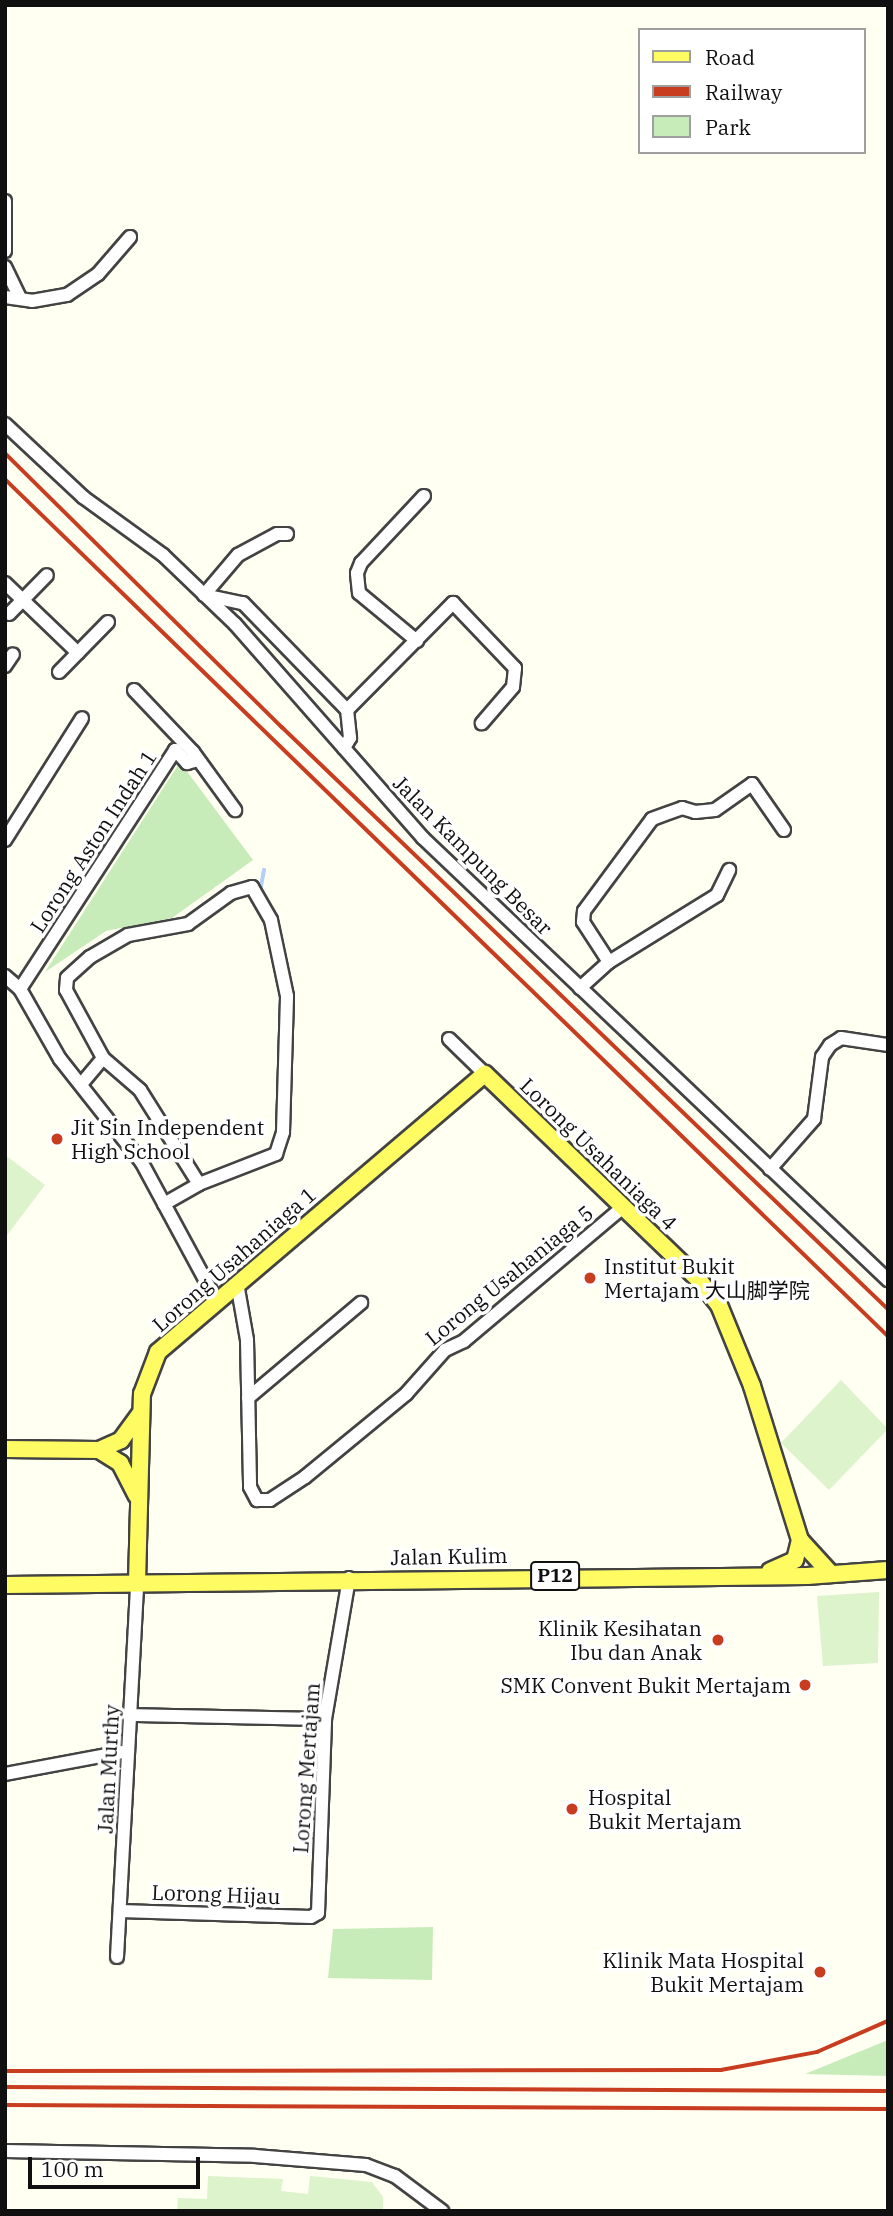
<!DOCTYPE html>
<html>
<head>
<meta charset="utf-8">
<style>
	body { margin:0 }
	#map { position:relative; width:893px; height:2216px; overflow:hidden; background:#fffff2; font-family:"IBM Plex Serif","Noto Sans SC",serif }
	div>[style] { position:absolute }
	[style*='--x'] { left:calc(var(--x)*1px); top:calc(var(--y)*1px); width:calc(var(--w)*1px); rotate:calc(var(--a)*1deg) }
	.green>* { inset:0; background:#c8ecb9 }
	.pitch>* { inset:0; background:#dcf3cb }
	.stream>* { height:3.5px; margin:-1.75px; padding:0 1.75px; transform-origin:1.75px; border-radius:1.75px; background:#b4d0f9 }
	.roads { filter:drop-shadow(2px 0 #434343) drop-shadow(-2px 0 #434343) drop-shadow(0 2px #434343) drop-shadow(0 -2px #434343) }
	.minor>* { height:12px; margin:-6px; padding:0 6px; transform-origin:6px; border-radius:6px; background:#fff }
	.major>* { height:16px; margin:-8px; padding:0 8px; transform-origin:8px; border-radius:8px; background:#fffc63 }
	.rail>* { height:3.5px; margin:-1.75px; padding:0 1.75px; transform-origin:1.75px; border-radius:1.75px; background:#c83d1f }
	.dots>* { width:19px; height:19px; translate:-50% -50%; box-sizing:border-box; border:4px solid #fff; border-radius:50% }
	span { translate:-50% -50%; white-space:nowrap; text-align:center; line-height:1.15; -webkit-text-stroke:7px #fff; paint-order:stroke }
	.shield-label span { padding:2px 5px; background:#fff; border:2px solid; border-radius:5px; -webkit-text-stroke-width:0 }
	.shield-label { font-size:19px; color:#101010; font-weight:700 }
	.street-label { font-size:21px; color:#101010 }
	.poi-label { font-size:21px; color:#101010 }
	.left { translate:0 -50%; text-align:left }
	.right { translate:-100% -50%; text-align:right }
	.frame { position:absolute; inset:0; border:7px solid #101010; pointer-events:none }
	.legend { position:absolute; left:638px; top:28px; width:228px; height:126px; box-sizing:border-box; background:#fff; border:2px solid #9f9f9f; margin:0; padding:9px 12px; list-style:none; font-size:21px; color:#101010 }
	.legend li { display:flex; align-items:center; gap:14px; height:35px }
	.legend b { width:35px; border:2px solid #9f9f9f }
	.scale { position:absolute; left:28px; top:2157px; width:172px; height:32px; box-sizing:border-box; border:4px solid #101010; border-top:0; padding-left:9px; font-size:21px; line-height:24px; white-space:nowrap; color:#101010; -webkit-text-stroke:5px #fff; paint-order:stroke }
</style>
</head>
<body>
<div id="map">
	<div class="green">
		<i style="clip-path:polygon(180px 762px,253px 860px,172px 918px,106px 931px,45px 972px)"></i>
		<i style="clip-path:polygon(433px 1927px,432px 1980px,328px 1978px,333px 1929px)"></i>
		<i style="clip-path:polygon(888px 2040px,888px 2076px,805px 2074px)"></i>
	</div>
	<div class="pitch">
		<i style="clip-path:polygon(5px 1155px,45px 1185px,5px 1238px)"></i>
		<i style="clip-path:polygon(841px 1380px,888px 1429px,829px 1490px,781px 1443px)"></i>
		<i style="clip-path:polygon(879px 1592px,878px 1663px,823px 1666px,817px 1596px)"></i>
		<i style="clip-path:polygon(208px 2176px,283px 2179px,281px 2191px,308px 2194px,310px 2176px,372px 2182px,383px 2197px,383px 2211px,177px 2211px,178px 2198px,207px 2199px)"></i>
	</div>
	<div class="stream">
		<i style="--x:260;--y:891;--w:21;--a:-79"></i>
	</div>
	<div class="roads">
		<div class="minor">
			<i style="--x:5;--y:201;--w:50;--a:90"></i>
			<i style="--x:5;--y:267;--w:32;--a:64"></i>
			<i style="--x:5;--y:297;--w:27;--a:8"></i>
			<i style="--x:32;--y:301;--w:36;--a:-10"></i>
			<i style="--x:67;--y:295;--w:37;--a:-34"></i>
			<i style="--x:98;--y:274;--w:49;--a:-49.1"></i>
			<i style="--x:5;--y:424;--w:107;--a:43.1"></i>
			<i style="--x:83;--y:497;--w:99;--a:35.9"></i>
			<i style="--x:163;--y:555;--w:100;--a:43.8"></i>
			<i style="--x:235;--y:624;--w:285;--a:48.7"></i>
			<i style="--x:423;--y:838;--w:642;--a:43.55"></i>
			<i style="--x:287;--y:534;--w:10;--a:180"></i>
			<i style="--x:277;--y:534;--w:44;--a:151.7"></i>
			<i style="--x:238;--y:555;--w:52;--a:130.4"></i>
			<i style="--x:204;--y:595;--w:40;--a:12"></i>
			<i style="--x:243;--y:603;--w:149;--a:45.8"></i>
			<i style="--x:5;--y:583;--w:101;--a:43.8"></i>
			<i style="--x:9;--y:614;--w:54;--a:-45.7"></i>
			<i style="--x:417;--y:641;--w:75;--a:-140.4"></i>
			<i style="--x:359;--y:593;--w:20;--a:-96"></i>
			<i style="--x:357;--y:573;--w:11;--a:-68"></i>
			<i style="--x:361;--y:563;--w:92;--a:-46.8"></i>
			<i style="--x:5;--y:666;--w:14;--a:-56"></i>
			<i style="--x:59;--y:672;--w:70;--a:-45.6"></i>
			<i style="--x:134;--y:690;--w:86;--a:46.4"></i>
			<i style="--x:193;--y:752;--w:72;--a:54.1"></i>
			<i style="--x:344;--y:748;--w:12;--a:-59"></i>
			<i style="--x:350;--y:738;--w:28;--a:-96"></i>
			<i style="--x:347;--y:710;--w:151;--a:-45.3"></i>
			<i style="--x:453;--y:603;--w:90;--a:46.4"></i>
			<i style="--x:515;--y:668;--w:19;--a:96"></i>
			<i style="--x:513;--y:687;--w:48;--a:130.7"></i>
			<i style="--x:5;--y:840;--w:144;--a:-57.7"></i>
			<i style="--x:609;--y:962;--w:127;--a:-31.8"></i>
			<i style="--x:717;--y:895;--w:28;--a:-64"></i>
			<i style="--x:5;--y:976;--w:20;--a:41"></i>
			<i style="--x:20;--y:989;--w:81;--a:60.3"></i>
			<i style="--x:60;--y:1059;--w:132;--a:51.7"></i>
			<i style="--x:142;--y:1163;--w:156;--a:61.6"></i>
			<i style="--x:580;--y:988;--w:39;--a:-42"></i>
			<i style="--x:609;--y:962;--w:48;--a:-123"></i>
			<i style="--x:583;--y:922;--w:11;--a:-85"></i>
			<i style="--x:584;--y:911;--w:114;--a:-53.5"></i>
			<i style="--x:652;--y:819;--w:32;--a:-20"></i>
			<i style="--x:682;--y:808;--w:14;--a:17"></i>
			<i style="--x:695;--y:812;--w:20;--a:-6"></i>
			<i style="--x:715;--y:810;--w:45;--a:-35.1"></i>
			<i style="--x:752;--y:784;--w:56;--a:55.2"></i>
			<i style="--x:20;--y:989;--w:285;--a:-57"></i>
			<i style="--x:175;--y:750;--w:18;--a:47"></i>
			<i style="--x:187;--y:763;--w:11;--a:-15"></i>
			<i style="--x:449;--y:1039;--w:50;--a:44.2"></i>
			<i style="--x:83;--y:1082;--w:31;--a:-50"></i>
			<i style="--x:770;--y:1169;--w:67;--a:-48.7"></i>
			<i style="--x:814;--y:1119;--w:63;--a:-82.6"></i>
			<i style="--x:822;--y:1057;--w:14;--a:-56"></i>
			<i style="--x:830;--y:1045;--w:13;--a:-32"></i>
			<i style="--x:841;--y:1038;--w:48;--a:8.5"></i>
			<i style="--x:164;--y:1204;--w:40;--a:-29.7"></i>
			<i style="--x:199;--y:1184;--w:83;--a:-21.3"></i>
			<i style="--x:276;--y:1154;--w:23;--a:-72"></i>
			<i style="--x:283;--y:1132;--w:136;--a:-88.3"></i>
			<i style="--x:287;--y:996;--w:78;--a:-101.9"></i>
			<i style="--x:271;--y:920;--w:38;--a:-120"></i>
			<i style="--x:252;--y:887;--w:22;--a:164"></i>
			<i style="--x:231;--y:893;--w:53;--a:144.2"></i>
			<i style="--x:188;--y:924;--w:61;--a:169.6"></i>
			<i style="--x:128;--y:935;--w:44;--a:149.9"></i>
			<i style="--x:90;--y:957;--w:31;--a:138"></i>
			<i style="--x:67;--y:978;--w:12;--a:95"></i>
			<i style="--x:66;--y:990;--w:77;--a:61.4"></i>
			<i style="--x:103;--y:1058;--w:49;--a:40.9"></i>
			<i style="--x:140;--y:1090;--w:111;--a:57.9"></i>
			<i style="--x:237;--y:1283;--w:58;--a:80"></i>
			<i style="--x:247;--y:1340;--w:147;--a:88.8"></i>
			<i style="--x:250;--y:1487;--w:15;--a:62"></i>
			<i style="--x:257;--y:1500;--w:13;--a:0"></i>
			<i style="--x:270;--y:1500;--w:42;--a:-33.3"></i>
			<i style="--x:305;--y:1477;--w:131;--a:-39.4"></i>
			<i style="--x:406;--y:1394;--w:59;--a:-48.4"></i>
			<i style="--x:445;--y:1350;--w:21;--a:-25"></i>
			<i style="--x:464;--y:1341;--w:208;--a:-40.1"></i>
			<i style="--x:248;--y:1398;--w:148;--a:-40.1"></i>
			<i style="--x:131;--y:1715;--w:194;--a:1.2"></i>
			<i style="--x:5;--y:1774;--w:125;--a:-10.6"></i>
			<i style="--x:120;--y:1911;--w:191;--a:1.8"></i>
			<i style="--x:311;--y:1917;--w:8;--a:-30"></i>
			<i style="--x:318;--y:1913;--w:194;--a:-87.9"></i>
			<i style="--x:325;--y:1719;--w:143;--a:-80.3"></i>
			<i style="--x:117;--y:1957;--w:375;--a:-86.9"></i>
			<i style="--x:5;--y:2151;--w:250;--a:1.1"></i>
			<i style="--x:255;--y:2156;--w:111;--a:4.6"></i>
			<i style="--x:366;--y:2165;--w:31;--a:21"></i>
			<i style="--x:395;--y:2176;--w:59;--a:36.7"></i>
		</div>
		<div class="major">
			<i style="--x:5;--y:1449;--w:94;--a:0.6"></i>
			<i style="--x:99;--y:1450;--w:24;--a:-24"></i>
			<i style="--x:121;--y:1440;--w:32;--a:-54"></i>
			<i style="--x:99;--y:1450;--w:25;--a:32"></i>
			<i style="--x:120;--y:1463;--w:37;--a:63"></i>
			<i style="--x:770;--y:1571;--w:27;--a:-24"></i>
			<i style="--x:795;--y:1560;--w:21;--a:-76"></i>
			<i style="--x:137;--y:1583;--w:189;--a:-88.5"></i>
			<i style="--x:142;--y:1394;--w:45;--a:-69.1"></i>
			<i style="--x:158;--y:1352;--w:429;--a:-40.4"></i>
			<i style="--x:485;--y:1074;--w:296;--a:43.9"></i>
			<i style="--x:698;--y:1279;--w:33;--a:51"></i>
			<i style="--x:719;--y:1305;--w:87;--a:67.8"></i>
			<i style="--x:752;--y:1386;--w:161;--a:72.7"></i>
			<i style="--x:800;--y:1540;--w:46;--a:47.6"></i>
			<i style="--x:5;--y:1585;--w:802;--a:-0.64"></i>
			<i style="--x:807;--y:1576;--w:81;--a:-4.2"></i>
		</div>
	</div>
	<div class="rail">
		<i style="--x:5;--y:453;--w:390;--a:44.7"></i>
		<i style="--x:282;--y:727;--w:840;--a:43.84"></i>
		<i style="--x:5;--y:479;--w:1231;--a:44.14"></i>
		<i style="--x:5;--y:2071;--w:716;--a:-0.08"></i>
		<i style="--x:721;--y:2070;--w:98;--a:-10.6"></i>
		<i style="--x:817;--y:2052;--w:77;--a:-23.6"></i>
		<i style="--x:5;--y:2087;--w:883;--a:0.26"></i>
		<i style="--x:5;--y:2105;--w:883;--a:0.26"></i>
	</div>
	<div class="dots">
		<i style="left:57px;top:1139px;background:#c83d1f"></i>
		<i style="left:590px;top:1278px;background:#c83d1f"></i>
		<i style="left:718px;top:1640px;background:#c83d1f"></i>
		<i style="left:805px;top:1685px;background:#c83d1f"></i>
		<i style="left:572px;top:1809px;background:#c83d1f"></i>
		<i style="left:820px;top:1972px;background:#c83d1f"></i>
	</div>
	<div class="shield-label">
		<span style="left:555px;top:1576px">P12</span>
	</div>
	<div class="street-label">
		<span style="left:93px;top:841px;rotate:-57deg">Lorong Aston Indah 1</span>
		<span style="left:473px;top:855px;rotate:45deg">Jalan Kampung Besar</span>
		<span style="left:599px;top:1154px;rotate:44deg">Lorong Usahaniaga 4</span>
		<span style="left:234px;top:1259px;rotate:-41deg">Lorong Usahaniaga 1</span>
		<span style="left:509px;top:1275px;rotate:-39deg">Lorong Usahaniaga 5</span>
		<span style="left:449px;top:1556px;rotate:-1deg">Jalan Kulim</span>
		<span style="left:306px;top:1768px;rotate:-86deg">Lorong Mertajam</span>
		<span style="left:108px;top:1769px;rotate:-87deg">Jalan Murthy</span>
		<span style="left:216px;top:1894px;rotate:2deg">Lorong Hijau</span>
	</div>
	<div class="poi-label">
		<span class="left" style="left:71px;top:1139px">Jit Sin Independent<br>High School</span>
		<span class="left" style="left:604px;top:1278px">Institut Bukit<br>Mertajam 大山脚学院</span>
		<span class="right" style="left:702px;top:1640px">Klinik Kesihatan<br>Ibu dan Anak</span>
		<span class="right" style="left:791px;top:1685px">SMK Convent Bukit Mertajam</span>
		<span class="left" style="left:588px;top:1809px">Hospital<br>Bukit Mertajam</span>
		<span class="right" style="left:804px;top:1972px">Klinik Mata Hospital<br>Bukit Mertajam</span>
	</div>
	<div class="frame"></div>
	<ul class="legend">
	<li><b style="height:9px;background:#fffc63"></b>Road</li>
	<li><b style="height:9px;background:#c83d1f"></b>Railway</li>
	<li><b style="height:19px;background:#c8ecb9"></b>Park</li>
	</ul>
	<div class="scale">100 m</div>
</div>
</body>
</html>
